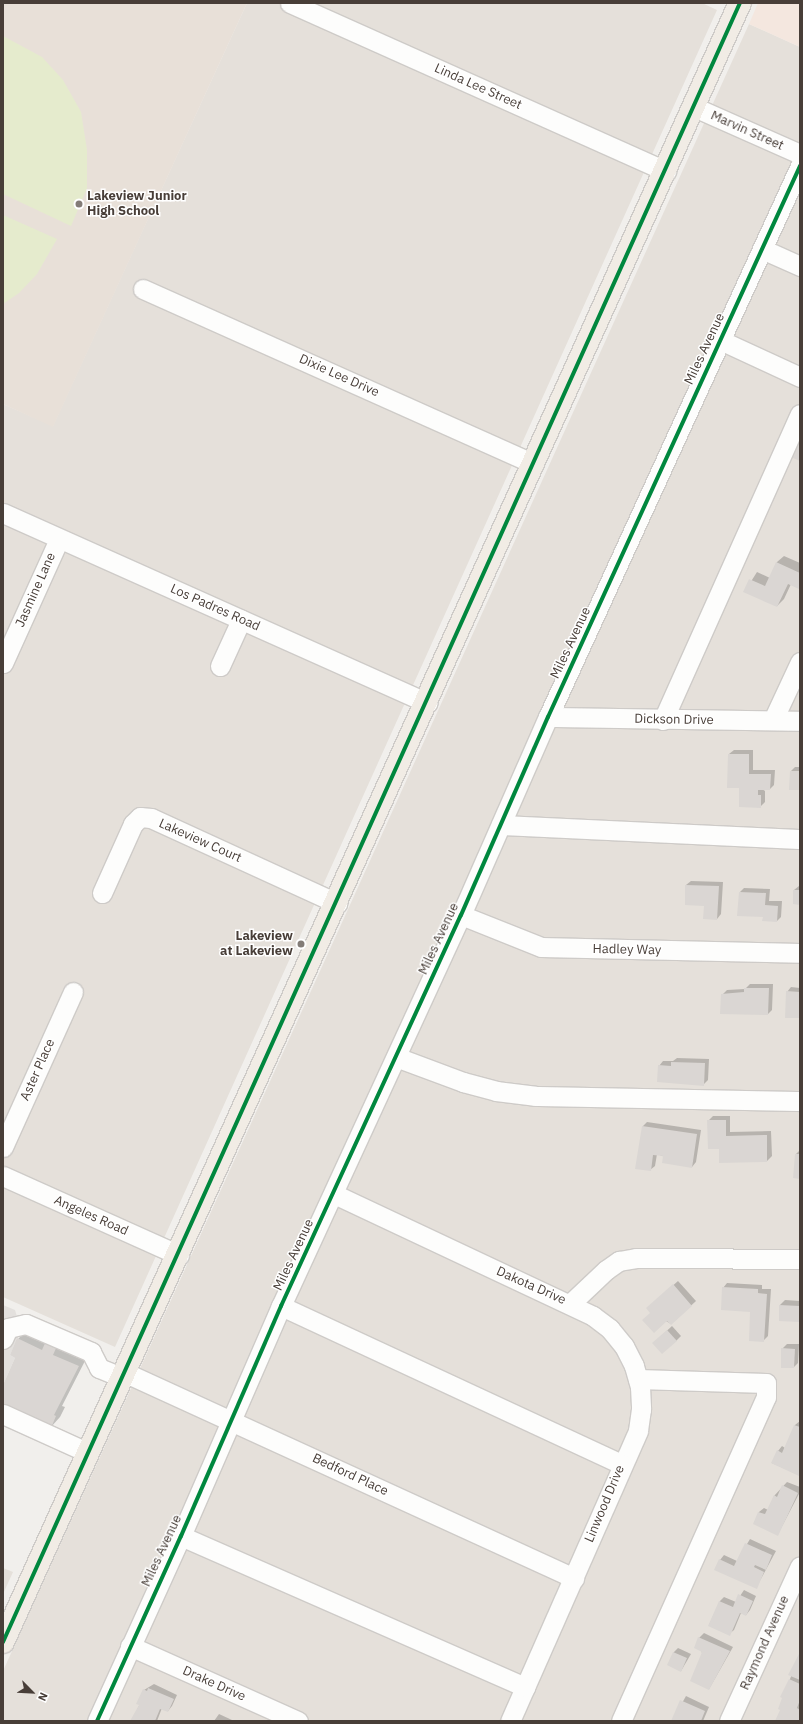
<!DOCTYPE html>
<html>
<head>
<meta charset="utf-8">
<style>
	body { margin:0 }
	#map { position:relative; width:803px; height:1724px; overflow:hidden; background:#f1efec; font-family:"IBM Plex Sans",sans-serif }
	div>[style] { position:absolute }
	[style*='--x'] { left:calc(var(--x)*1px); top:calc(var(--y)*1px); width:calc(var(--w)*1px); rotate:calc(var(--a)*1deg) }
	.residential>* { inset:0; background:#e5e0da }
	.commercial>* { inset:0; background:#f4e7df }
	.education>* { inset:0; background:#e8e0d8 }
	.green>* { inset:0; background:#e5ebcd }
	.parking>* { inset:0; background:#e3e0dd }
	.shadow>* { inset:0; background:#0003 }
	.building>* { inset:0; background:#dad6d3 }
	.roads { filter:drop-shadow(1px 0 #cecbc8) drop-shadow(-1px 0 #cecbc8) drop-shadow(0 1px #cecbc8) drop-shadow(0 -1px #cecbc8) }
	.minor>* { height:19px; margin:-9.5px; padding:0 9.5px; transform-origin:9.5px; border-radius:9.5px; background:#fdfdfc }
	.major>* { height:22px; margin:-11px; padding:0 11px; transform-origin:11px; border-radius:11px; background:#f1ece5 }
	.cycleway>* { height:4px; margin:-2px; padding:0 2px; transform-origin:2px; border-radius:2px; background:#00873e }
	.dots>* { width:11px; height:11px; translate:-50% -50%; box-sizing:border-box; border:2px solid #fff; border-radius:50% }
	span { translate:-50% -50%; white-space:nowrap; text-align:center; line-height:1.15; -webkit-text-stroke:3px #fff; paint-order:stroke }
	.street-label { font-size:13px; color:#483e38 }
	.poi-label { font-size:13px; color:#483e38; font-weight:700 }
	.left { translate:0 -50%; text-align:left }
	.right { translate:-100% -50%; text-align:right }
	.frame { position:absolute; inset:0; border:4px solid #483e38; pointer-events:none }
	.north { position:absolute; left:12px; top:1672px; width:40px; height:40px; -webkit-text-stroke:3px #fff; paint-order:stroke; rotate:114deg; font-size:11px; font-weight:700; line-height:16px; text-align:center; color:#483e38 }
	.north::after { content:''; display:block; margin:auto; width:14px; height:18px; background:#483e38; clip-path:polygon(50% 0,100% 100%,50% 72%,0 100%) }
</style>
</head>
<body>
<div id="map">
	<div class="residential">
		<i style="clip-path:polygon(247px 3px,702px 3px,717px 10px,115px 1347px,3px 1297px,3px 404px,53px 426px)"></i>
		<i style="clip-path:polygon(749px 24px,800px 47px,800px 1721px,3px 1721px,3px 1671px)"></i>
		<i style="clip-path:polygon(3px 1568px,13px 1572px,3px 1594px)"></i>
	</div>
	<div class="commercial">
		<i style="clip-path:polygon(758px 3px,800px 3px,800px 47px,749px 24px)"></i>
	</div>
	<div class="education">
		<i style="clip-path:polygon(3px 3px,247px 3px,53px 427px,3px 404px)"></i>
	</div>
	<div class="green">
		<i style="clip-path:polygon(3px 36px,42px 57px,63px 80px,81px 112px,87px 150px,87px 188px,71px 226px,3px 194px)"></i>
		<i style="clip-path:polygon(3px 215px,57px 239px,37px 274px,19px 293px,3px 304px)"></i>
	</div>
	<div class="parking">
		<i style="clip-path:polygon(3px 1305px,15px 1310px,21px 1330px,10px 1355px,15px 1358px,3px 1385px)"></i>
	</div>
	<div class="shadow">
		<i style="clip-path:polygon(784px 556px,800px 563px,799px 588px,791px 584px,784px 599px,777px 606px,745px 591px,757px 572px,770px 578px,777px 562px)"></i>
		<i style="clip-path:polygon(734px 750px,753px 750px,753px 770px,775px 770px,774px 785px,770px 789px,762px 789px,765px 791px,765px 802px,760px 807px,740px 787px,729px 754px)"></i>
		<i style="clip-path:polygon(795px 767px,800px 767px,800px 789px,791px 771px)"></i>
		<i style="clip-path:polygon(691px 881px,723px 882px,721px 914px,717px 919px,686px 885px)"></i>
		<i style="clip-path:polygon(799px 886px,800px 904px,794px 903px,794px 890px)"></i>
		<i style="clip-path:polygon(744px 888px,770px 889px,769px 901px,782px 901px,781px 917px,777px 921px,740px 892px)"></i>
		<i style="clip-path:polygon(750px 984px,773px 984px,772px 1010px,768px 1014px,722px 995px,727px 990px,745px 989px)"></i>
		<i style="clip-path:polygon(791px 987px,800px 988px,800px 1017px,787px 992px)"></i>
		<i style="clip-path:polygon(677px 1058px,709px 1059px,708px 1080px,704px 1084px,659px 1066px,663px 1061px,673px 1061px)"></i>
		<i style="clip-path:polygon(713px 1116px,730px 1116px,730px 1132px,771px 1131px,772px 1156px,767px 1161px,720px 1162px,720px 1148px,708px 1121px)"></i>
		<i style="clip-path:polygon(647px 1122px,701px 1130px,696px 1162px,692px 1167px,657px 1154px,655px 1166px,650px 1170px,642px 1127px)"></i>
		<i style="clip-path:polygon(800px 1150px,800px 1178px,796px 1154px)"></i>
		<i style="clip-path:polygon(678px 1281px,696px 1301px,671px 1324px,651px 1312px,652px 1304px)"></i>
		<i style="clip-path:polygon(727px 1283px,762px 1285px,762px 1289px,771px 1289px,768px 1336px,763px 1341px,751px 1311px,723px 1288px)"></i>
		<i style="clip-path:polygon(785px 1300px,800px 1301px,800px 1321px,780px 1320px,780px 1305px)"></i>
		<i style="clip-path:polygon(672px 1326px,681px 1336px,676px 1341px,658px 1339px)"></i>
		<i style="clip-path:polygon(27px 1330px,87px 1357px,62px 1406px,65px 1407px,60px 1417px,51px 1427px,3px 1400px,3px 1387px,16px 1357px,18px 1339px)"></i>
		<i style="clip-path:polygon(787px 1344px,799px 1344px,798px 1363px,794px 1367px,782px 1349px)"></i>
		<i style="clip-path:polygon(800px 1421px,800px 1474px,799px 1475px,772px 1463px,778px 1451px,782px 1446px,785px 1448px,795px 1425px)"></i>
		<i style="clip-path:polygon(787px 1482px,800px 1487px,800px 1492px,778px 1534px,754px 1523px,759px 1512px,764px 1508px,768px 1510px,774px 1496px)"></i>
		<i style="clip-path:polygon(750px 1539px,776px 1551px,756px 1588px,720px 1560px,724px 1555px,737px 1561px)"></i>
		<i style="clip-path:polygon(744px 1590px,756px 1596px,750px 1610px,746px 1615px,741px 1613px,734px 1630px,729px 1634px,709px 1625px,720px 1601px,724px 1597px,736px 1602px)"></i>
		<i style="clip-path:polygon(704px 1633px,733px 1647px,709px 1689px,699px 1638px)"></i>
		<i style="clip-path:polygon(678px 1648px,691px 1654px,681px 1671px,673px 1653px)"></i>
		<i style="clip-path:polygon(800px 1654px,800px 1721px,779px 1721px,790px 1679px)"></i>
		<i style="clip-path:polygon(154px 1684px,177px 1695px,172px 1706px,168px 1711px,162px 1708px,157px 1721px,131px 1721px,140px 1704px,144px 1690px)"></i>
		<i style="clip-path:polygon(686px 1696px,709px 1707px,703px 1721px,672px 1721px)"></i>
		<i style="clip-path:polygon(219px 1714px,232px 1720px,231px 1721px,214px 1721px)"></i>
	</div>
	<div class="building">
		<i style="clip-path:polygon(794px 437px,800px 439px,800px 461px,786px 455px)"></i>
		<i style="clip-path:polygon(776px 562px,800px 573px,799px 589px,788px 584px,777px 607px,743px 592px,749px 579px,765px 586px)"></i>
		<i style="clip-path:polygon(728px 754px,749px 754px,749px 774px,771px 774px,770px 790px,758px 790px,758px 795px,761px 795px,761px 808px,739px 807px,739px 788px,727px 788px)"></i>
		<i style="clip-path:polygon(790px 771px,800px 771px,800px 790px,789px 790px)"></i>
		<i style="clip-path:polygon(685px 885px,719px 886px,717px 920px,703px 919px,704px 906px,685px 905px)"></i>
		<i style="clip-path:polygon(793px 890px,800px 890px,800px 905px,793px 904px)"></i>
		<i style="clip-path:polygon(739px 892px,766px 893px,765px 905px,778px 906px,777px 922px,762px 921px,763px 917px,737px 916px)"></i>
		<i style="clip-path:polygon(744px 988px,769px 988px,768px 1015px,720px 1014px,721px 994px,744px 992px)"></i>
		<i style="clip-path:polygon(786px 991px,800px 992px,800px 1018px,785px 1018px)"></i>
		<i style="clip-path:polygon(671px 1062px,705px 1063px,704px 1086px,657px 1082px,658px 1065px,671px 1066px)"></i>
		<i style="clip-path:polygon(707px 1120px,726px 1120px,726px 1136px,767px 1135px,767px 1162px,719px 1163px,719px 1149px,708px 1149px)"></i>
		<i style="clip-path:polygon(642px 1126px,697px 1134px,692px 1168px,662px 1163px,663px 1156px,653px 1155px,651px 1171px,635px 1169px)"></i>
		<i style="clip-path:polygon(795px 1154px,800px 1154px,800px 1179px,793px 1178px)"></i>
		<i style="clip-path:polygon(673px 1284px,692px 1306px,671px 1325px,667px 1321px,654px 1333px,642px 1320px,650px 1313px,646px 1308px)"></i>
		<i style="clip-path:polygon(722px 1287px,758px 1289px,758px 1293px,767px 1294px,764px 1342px,749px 1341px,750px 1312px,721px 1310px)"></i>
		<i style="clip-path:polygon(779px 1305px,800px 1306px,800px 1322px,779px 1321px)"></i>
		<i style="clip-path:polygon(667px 1330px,677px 1341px,662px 1354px,652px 1343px)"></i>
		<i style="clip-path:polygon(17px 1338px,42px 1350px,46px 1341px,57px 1346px,53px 1355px,79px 1366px,54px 1415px,56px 1416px,51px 1428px,3px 1406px,3px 1385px,15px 1358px,10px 1355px)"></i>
		<i style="clip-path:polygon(781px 1348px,795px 1349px,794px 1368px,781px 1368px)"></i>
		<i style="clip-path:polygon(794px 1425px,800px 1427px,799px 1476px,771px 1463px,777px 1450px,782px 1453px)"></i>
		<i style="clip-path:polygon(782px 1485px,798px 1493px,778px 1536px,753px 1524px,758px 1512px,765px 1514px,774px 1495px,777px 1497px)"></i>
		<i style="clip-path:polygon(745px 1543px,772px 1555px,766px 1570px,755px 1565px,754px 1567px,764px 1572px,757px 1589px,714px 1570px,719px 1559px,734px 1566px)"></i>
		<i style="clip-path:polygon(738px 1594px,753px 1601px,746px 1616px,740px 1613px,730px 1636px,708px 1626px,719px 1601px,733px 1607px)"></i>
		<i style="clip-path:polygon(698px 1637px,730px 1651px,709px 1690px,690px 1681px,702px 1652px,694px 1648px)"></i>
		<i style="clip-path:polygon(673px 1652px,687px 1658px,681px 1672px,667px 1665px)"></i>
		<i style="clip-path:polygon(800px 1652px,800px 1680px,788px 1675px)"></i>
		<i style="clip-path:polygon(789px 1679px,800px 1684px,800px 1700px,797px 1708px,800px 1710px,800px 1721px,775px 1721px,780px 1710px,778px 1709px,782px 1698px,780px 1697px)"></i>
		<i style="clip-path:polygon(148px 1688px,174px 1699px,168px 1712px,160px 1709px,155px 1721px,130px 1721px,139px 1705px,136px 1704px,143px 1689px,147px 1691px)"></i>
		<i style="clip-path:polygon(680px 1700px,705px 1711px,701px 1721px,671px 1721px)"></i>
	</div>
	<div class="roads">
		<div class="minor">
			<i style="--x:290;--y:3;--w:412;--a:24.1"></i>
			<i style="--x:694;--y:107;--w:116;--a:23.9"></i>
			<i style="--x:762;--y:249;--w:42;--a:24.1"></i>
			<i style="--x:143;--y:289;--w:428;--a:24.1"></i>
			<i style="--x:720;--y:340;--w:88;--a:24.8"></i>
			<i style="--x:3;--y:513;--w:465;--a:24.1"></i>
			<i style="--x:3;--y:663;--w:136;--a:-65.7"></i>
			<i style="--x:220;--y:666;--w:51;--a:-65.5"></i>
			<i style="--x:548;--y:717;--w:252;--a:0.9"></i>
			<i style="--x:663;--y:720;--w:335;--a:-65.9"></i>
			<i style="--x:773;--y:720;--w:64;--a:-65"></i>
			<i style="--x:501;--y:825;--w:299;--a:2.7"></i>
			<i style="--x:102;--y:893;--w:76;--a:-65.8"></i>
			<i style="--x:133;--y:824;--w:10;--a:-45"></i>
			<i style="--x:140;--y:817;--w:11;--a:5"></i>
			<i style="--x:151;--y:818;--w:205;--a:24.6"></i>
			<i style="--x:461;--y:915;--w:86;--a:21.8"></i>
			<i style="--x:541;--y:947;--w:259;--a:1.3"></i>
			<i style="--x:396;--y:1057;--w:72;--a:20.5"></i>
			<i style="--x:463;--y:1082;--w:34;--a:15"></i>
			<i style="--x:496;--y:1091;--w:39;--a:7"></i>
			<i style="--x:535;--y:1096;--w:265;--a:1.1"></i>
			<i style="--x:3;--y:1147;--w:170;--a:-65.7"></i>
			<i style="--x:3;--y:1176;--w:193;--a:24.2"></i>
			<i style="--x:334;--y:1194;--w:286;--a:25.2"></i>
			<i style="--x:593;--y:1316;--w:21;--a:37"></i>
			<i style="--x:610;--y:1329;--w:22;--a:51"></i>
			<i style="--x:624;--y:1346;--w:22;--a:63"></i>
			<i style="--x:634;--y:1366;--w:22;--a:74"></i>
			<i style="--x:640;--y:1387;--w:22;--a:87"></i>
			<i style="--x:641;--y:1409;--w:22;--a:98"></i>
			<i style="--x:638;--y:1431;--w:317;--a:113.8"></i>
			<i style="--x:570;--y:1304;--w:50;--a:-43.4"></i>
			<i style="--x:606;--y:1270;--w:16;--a:-35"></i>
			<i style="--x:619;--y:1261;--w:17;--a:-10"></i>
			<i style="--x:636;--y:1258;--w:164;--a:0.3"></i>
			<i style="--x:281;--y:1306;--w:376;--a:24.9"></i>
			<i style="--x:3;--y:1339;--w:12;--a:-66"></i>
			<i style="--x:8;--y:1328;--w:18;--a:-13"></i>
			<i style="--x:26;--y:1324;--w:71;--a:23.3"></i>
			<i style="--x:91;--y:1352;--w:18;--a:63"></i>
			<i style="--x:99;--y:1368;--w:27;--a:22"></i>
			<i style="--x:126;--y:1373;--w:493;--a:24.6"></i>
			<i style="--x:3;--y:1414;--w:94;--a:24.4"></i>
			<i style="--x:181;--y:1536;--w:376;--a:23.7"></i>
			<i style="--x:130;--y:1646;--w:184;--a:24.1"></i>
			<i style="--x:97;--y:1721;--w:203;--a:-65.6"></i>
			<i style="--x:181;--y:1536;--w:251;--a:-66.5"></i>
			<i style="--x:281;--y:1306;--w:430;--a:-65.3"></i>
			<i style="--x:461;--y:915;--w:216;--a:-66.3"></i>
			<i style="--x:548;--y:717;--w:606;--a:-65.42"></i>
			<i style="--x:621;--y:1721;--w:355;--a:-65.9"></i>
			<i style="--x:766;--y:1397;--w:14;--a:-90"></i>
			<i style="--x:766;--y:1383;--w:128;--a:-178.2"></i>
			<i style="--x:729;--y:1721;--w:170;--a:-65.4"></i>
		</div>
		<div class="major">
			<i style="--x:3;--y:1642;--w:1797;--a:-65.79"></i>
		</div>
	</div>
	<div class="cycleway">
		<i style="--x:3;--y:1642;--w:1797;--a:-65.79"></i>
		<i style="--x:97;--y:1721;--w:203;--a:-65.6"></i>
		<i style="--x:181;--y:1536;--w:251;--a:-66.5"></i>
		<i style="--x:281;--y:1306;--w:430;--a:-65.3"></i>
		<i style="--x:461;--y:915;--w:216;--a:-66.3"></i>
		<i style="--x:548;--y:717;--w:606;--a:-65.42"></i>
	</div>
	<div class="dots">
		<i style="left:79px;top:204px;background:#837c77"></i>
		<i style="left:301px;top:944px;background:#837c77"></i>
	</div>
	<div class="street-label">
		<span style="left:478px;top:87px;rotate:24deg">Linda Lee Street</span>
		<span style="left:747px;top:131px;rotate:24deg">Marvin Street</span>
		<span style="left:705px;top:349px;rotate:-65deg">Miles Avenue</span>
		<span style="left:339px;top:376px;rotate:24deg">Dixie Lee Drive</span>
		<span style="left:36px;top:590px;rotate:-66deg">Jasmine Lane</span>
		<span style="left:215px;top:608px;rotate:24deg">Los Padres Road</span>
		<span style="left:571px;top:643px;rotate:-65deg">Miles Avenue</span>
		<span style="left:674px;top:720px;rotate:1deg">Dickson Drive</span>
		<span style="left:200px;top:841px;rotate:24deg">Lakeview Court</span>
		<span style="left:439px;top:939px;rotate:-65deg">Miles Avenue</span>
		<span style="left:627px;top:950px;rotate:1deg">Hadley Way</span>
		<span style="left:38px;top:1070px;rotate:-66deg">Aster Place</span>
		<span style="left:91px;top:1216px;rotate:24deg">Angeles Road</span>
		<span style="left:294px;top:1255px;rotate:-65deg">Miles Avenue</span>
		<span style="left:531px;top:1286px;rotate:24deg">Dakota Drive</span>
		<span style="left:350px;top:1475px;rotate:25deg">Bedford Place</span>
		<span style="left:605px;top:1504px;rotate:-67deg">Linwood Drive</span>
		<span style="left:162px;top:1551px;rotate:-65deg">Miles Avenue</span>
		<span style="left:765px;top:1643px;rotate:-66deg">Raymond Avenue</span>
		<span style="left:214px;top:1684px;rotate:24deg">Drake Drive</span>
	</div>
	<div class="poi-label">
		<span class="left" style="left:87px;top:204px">Lakeview Junior<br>High School</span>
		<span class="right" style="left:293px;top:944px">Lakeview<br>at Lakeview</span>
	</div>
	<div class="frame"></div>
	<div class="north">N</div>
</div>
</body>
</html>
